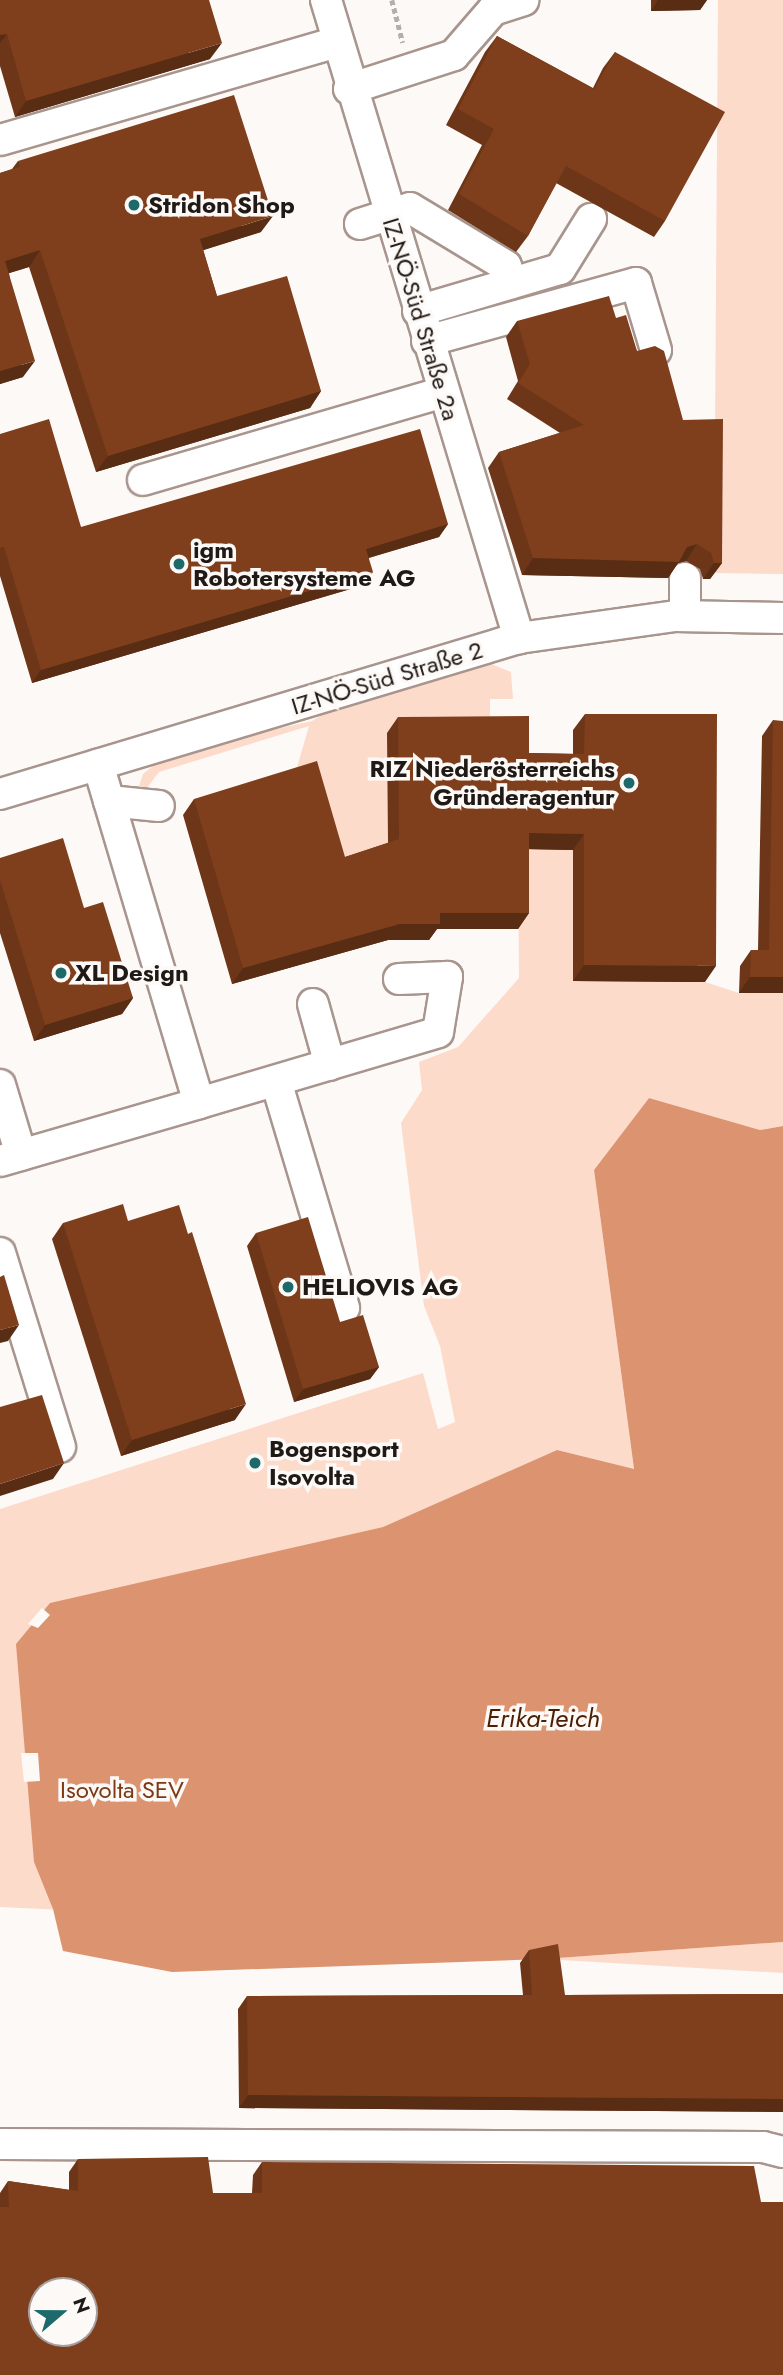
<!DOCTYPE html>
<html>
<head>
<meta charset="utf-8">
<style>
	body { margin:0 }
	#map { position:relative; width:783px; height:2375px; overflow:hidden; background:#fdf9f7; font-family:Jost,sans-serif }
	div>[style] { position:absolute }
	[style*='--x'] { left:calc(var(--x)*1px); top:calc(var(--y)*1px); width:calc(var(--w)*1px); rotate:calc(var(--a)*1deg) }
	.green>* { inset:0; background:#fddbcb }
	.water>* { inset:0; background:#db9370 }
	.pier>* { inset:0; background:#fdf9f7 }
	.path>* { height:4.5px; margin-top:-2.25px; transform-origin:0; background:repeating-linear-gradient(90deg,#b4afac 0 5px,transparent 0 8.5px) }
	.roads { filter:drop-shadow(2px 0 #a8958d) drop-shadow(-2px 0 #a8958d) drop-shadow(0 2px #a8958d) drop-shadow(0 -2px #a8958d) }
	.minor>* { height:30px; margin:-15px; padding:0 15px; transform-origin:15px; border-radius:15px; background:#fff }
	.wall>* { inset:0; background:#6d3618 }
	.shaded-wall>* { inset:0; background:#592c14 }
	.building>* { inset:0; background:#7f3f1c }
	.dots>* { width:19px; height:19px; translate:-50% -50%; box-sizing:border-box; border:4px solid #fdf9f7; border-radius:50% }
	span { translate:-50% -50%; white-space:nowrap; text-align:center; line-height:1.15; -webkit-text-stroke:7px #fdf9f7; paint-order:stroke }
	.poi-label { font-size:24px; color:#201a16; font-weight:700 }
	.left { translate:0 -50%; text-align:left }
	.right { translate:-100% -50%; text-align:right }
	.street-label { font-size:24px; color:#201a16 }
	.park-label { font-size:24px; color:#7b3914 }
	.water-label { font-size:26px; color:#4c1f04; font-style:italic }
	.north { position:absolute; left:28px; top:2277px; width:70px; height:70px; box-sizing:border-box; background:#fdf9f7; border:2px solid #a5a09d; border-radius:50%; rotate:70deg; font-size:19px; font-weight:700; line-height:28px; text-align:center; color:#201a16 }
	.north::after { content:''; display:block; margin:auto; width:24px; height:32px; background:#1d6a6b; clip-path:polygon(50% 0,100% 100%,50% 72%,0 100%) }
</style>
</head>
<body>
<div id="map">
	<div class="green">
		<i style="clip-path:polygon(718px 0,783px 0,783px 574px,714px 573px)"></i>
		<i style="clip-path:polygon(491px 664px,511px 672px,513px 699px,490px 699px,490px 732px,388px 855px,334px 873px,293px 781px,309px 726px,159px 772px,147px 788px,139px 786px,143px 774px,159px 761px,265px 727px,268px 731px,312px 721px,336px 706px)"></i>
		<i style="clip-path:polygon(518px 849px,573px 850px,573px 981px,705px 982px,739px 993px,783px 993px,783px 1126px,760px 1130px,649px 1098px,594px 1170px,634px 1470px,557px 1450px,383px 1527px,206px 1568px,269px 1920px,0 1907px,0 1509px,423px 1373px,438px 1429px,455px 1422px,440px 1346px,424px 1306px,401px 1123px,422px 1090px,419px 1062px,458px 1047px,519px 978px)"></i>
		<i style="clip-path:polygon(783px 1942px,783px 1973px,544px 1959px)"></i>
	</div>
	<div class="water">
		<i style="clip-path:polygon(649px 1098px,760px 1130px,783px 1126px,783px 1942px,544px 1959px,172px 1972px,63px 1951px,53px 1909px,34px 1862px,16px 1644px,50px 1603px,383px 1527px,557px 1450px,634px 1469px,594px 1170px)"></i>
	</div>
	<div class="pier">
		<i style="clip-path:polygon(42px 1608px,50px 1615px,38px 1628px,28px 1624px)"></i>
		<i style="clip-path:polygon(21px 1753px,38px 1753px,40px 1781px,24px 1782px)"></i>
	</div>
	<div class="path">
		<i style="--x:392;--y:0;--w:44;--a:75.7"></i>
	</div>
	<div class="roads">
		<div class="minor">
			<i style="--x:326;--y:0;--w:667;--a:73.17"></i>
			<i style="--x:349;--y:89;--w:110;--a:-17.9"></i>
			<i style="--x:454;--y:55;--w:60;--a:-49.1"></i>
			<i style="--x:493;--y:10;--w:32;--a:-18"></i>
			<i style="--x:0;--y:140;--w:351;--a:-16.2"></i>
			<i style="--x:360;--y:224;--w:52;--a:-17.7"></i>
			<i style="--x:410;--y:208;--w:112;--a:31.1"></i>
			<i style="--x:506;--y:266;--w:18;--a:74"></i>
			<i style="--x:418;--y:311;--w:148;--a:-16.5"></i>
			<i style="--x:560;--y:269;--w:59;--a:-58.2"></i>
			<i style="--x:427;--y:341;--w:217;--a:-15.5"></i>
			<i style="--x:636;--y:283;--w:70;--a:73.4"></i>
			<i style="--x:143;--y:480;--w:313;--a:-16.3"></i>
			<i style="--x:685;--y:578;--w:38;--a:90"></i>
			<i style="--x:0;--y:794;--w:542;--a:-16.73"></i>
			<i style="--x:519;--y:638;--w:158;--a:-8"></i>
			<i style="--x:675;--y:616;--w:108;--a:1.1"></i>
			<i style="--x:109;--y:801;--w:50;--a:5.7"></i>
			<i style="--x:313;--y:1004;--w:63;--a:74.4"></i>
			<i style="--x:276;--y:1081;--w:237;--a:73.3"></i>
			<i style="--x:0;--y:1085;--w:73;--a:73.3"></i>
			<i style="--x:199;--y:1103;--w:249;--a:-16.5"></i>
			<i style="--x:438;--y:1032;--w:56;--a:-80.7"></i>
			<i style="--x:447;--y:977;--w:48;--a:177.6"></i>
			<i style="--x:0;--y:1161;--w:207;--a:-16.2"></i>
			<i style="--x:199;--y:1103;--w:353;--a:-106.6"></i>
			<i style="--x:0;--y:1253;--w:203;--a:72.8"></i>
			<i style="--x:0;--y:2144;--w:763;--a:0.23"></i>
			<i style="--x:763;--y:2147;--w:21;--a:14"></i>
		</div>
	</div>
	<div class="wall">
		<i style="clip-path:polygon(0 0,210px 59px,15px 117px,0 66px)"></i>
		<i style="clip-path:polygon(651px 0,707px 0,700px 10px,651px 11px)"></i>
		<i style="clip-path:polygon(497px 36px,593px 88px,603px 68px,615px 52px,665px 221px,654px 237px,556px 183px,528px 236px,516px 252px,448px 210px,482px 145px,446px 125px,485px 52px)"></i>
		<i style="clip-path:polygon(18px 161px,261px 232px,203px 250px,217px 296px,321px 391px,310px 408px,96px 472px,29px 267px,9px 273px,23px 377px,0 384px,0 173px,12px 169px)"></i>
		<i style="clip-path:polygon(616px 318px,637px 351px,722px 563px,710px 579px,703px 579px,700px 569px,686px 561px,678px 563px,668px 578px,522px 575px,488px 468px,499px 452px,560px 433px,507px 399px,518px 381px,506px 337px,517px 321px)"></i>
		<i style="clip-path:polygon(0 434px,81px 527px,448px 524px,439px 537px,369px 558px,364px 585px,32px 683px,0 576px)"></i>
		<i style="clip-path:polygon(585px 714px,705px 982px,573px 981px,573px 850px,529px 849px,529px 913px,518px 929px,437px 929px,429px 940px,388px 940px,232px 984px,183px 815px,194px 799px,345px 857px,388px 843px,387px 733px,398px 717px,529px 753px,573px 754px,573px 730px)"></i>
		<i style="clip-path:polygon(773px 720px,783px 993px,739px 993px,740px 966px,751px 950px,758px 950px,762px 736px)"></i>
		<i style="clip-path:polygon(0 858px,84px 908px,133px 998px,122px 1014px,34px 1041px,0 933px)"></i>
		<i style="clip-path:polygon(128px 1221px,235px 1420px,121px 1456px,52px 1239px,63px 1223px)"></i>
		<i style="clip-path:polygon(256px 1233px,340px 1322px,379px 1367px,370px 1379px,294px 1402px,247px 1246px)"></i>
		<i style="clip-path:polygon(529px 1950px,565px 1995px,783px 1994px,783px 2112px,239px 2108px,238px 2009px,247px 1996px,523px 1995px,520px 1963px)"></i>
		<i style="clip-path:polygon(78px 2159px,213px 2193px,252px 2193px,253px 2175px,262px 2162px,761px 2202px,0 2375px,0 2193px,8px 2181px,69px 2190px,69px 2172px)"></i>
	</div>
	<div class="shaded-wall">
		<i style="clip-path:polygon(658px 0,707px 0,700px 10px,651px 11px)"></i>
		<i style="clip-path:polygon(7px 34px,0 43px,0 35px)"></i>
		<i style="clip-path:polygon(222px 43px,210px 59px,15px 117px,26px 101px)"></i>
		<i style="clip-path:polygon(273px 216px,261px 232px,188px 255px,200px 239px)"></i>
		<i style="clip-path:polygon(40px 250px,29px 267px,0 276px,5px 261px)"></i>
		<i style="clip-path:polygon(35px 361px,23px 377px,0 384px,0 371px)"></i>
		<i style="clip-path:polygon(321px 391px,310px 408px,96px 472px,108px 456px)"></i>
		<i style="clip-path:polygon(448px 524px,439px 537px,357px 561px,366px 549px)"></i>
		<i style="clip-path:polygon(697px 544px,686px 561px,678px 563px,668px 578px,522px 575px,533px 558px,687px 547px)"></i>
		<i style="clip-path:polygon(714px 563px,722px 563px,710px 579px,703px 579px)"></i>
		<i style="clip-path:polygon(373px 572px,364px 585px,32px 683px,41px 670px)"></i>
		<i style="clip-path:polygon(529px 833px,584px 834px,573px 850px,518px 849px)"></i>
		<i style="clip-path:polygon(440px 913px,529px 913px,518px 929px,437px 929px,429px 940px,388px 940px,232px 984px,243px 968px)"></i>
		<i style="clip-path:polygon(584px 965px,716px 966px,705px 982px,573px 981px)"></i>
		<i style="clip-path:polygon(750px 977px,783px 977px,783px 993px,739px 993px)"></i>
		<i style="clip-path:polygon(133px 998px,122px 1014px,34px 1041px,45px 1025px)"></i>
		<i style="clip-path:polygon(19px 1325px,8px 1341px,0 1343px,0 1330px)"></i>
		<i style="clip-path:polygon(379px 1367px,370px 1379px,294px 1402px,303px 1389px)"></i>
		<i style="clip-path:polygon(246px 1404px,235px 1420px,121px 1456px,132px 1440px)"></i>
		<i style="clip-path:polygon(64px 1463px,53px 1479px,0 1496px,0 1484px)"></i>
		<i style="clip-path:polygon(248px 2095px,783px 2099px,783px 2112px,239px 2108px)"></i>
	</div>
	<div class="building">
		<i style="clip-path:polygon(0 0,209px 0,222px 43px,26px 101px,7px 34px,0 35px)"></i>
		<i style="clip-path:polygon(497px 36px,594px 89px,615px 52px,725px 112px,665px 221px,566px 166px,528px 236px,459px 194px,494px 129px,458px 109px)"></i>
		<i style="clip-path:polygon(234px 95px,273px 216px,200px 239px,217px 296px,287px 276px,321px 391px,108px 456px,40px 250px,5px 261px,35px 361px,0 371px,0 173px,20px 167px,18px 161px)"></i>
		<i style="clip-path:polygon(609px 296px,616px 318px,626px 315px,637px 351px,655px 346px,664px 351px,683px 420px,723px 419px,722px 563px,714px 563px,711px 553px,697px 544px,687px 547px,679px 562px,533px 558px,499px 452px,584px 425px,518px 383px,530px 364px,517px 321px)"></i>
		<i style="clip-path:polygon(49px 419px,81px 527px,420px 429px,448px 524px,366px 549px,373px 572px,41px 670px,4px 547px,0 548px,0 434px)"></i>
		<i style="clip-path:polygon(585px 714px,717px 714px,716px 966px,584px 965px,584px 834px,529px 833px,529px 913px,440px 913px,440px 924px,399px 924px,243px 968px,194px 799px,317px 761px,345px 857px,399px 839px,398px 717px,529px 716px,529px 753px,584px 754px)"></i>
		<i style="clip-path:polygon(773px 720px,783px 721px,783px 977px,750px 977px,751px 950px,769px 950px)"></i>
		<i style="clip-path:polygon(63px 838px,84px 908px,103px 902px,133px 998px,45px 1025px,0 880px,0 858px)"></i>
		<i style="clip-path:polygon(123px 1204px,128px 1221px,179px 1205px,188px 1234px,192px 1232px,246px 1404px,132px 1440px,63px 1223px)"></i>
		<i style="clip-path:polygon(308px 1217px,340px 1322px,363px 1315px,379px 1367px,303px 1389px,256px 1233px)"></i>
		<i style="clip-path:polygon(4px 1275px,19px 1325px,0 1330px,0 1277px)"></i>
		<i style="clip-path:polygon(42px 1395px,64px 1463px,0 1484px,0 1407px)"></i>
		<i style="clip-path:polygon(558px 1944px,565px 1995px,783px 1994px,783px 2099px,248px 2095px,247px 1996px,532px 1995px,529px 1950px)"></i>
		<i style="clip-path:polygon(evenodd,208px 2157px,213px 2193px,262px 2193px,262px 2162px,754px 2166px,761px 2202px,783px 2202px,783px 2375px,0 2375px,0 2207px,9px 2207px,8px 2181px,78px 2191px,78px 2159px,208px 2157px,42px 2291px,84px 2291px,84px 2333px,42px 2333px,42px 2291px)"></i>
	</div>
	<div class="dots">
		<i style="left:134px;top:205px;background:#1d6a6b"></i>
		<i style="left:179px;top:564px;background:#1d6a6b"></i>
		<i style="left:629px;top:783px;background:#1d6a6b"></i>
		<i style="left:61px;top:973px;background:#1d6a6b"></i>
		<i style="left:288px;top:1287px;background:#1d6a6b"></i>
		<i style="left:255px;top:1463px;background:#1d6a6b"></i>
	</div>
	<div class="poi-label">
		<span class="left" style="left:148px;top:205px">Stridon Shop</span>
		<span class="left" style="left:193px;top:564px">igm<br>Robotersysteme AG</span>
		<span class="right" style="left:615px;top:783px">RIZ Niederösterreichs<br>Gründeragentur</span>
		<span class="left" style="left:75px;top:973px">XL Design</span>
		<span class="left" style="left:302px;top:1287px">HELIOVIS AG</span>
		<span class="left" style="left:269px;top:1463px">Bogensport<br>Isovolta</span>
	</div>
	<div class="street-label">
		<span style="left:421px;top:319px;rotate:73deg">IZ-NÖ-Süd Straße 2a</span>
		<span style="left:387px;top:678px;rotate:-17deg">IZ-NÖ-Süd Straße 2</span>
	</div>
	<div class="park-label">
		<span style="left:122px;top:1790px">Isovolta SEV</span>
	</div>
	<div class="water-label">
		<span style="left:543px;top:1719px">Erika-Teich</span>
	</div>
	<div class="north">N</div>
</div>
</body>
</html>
